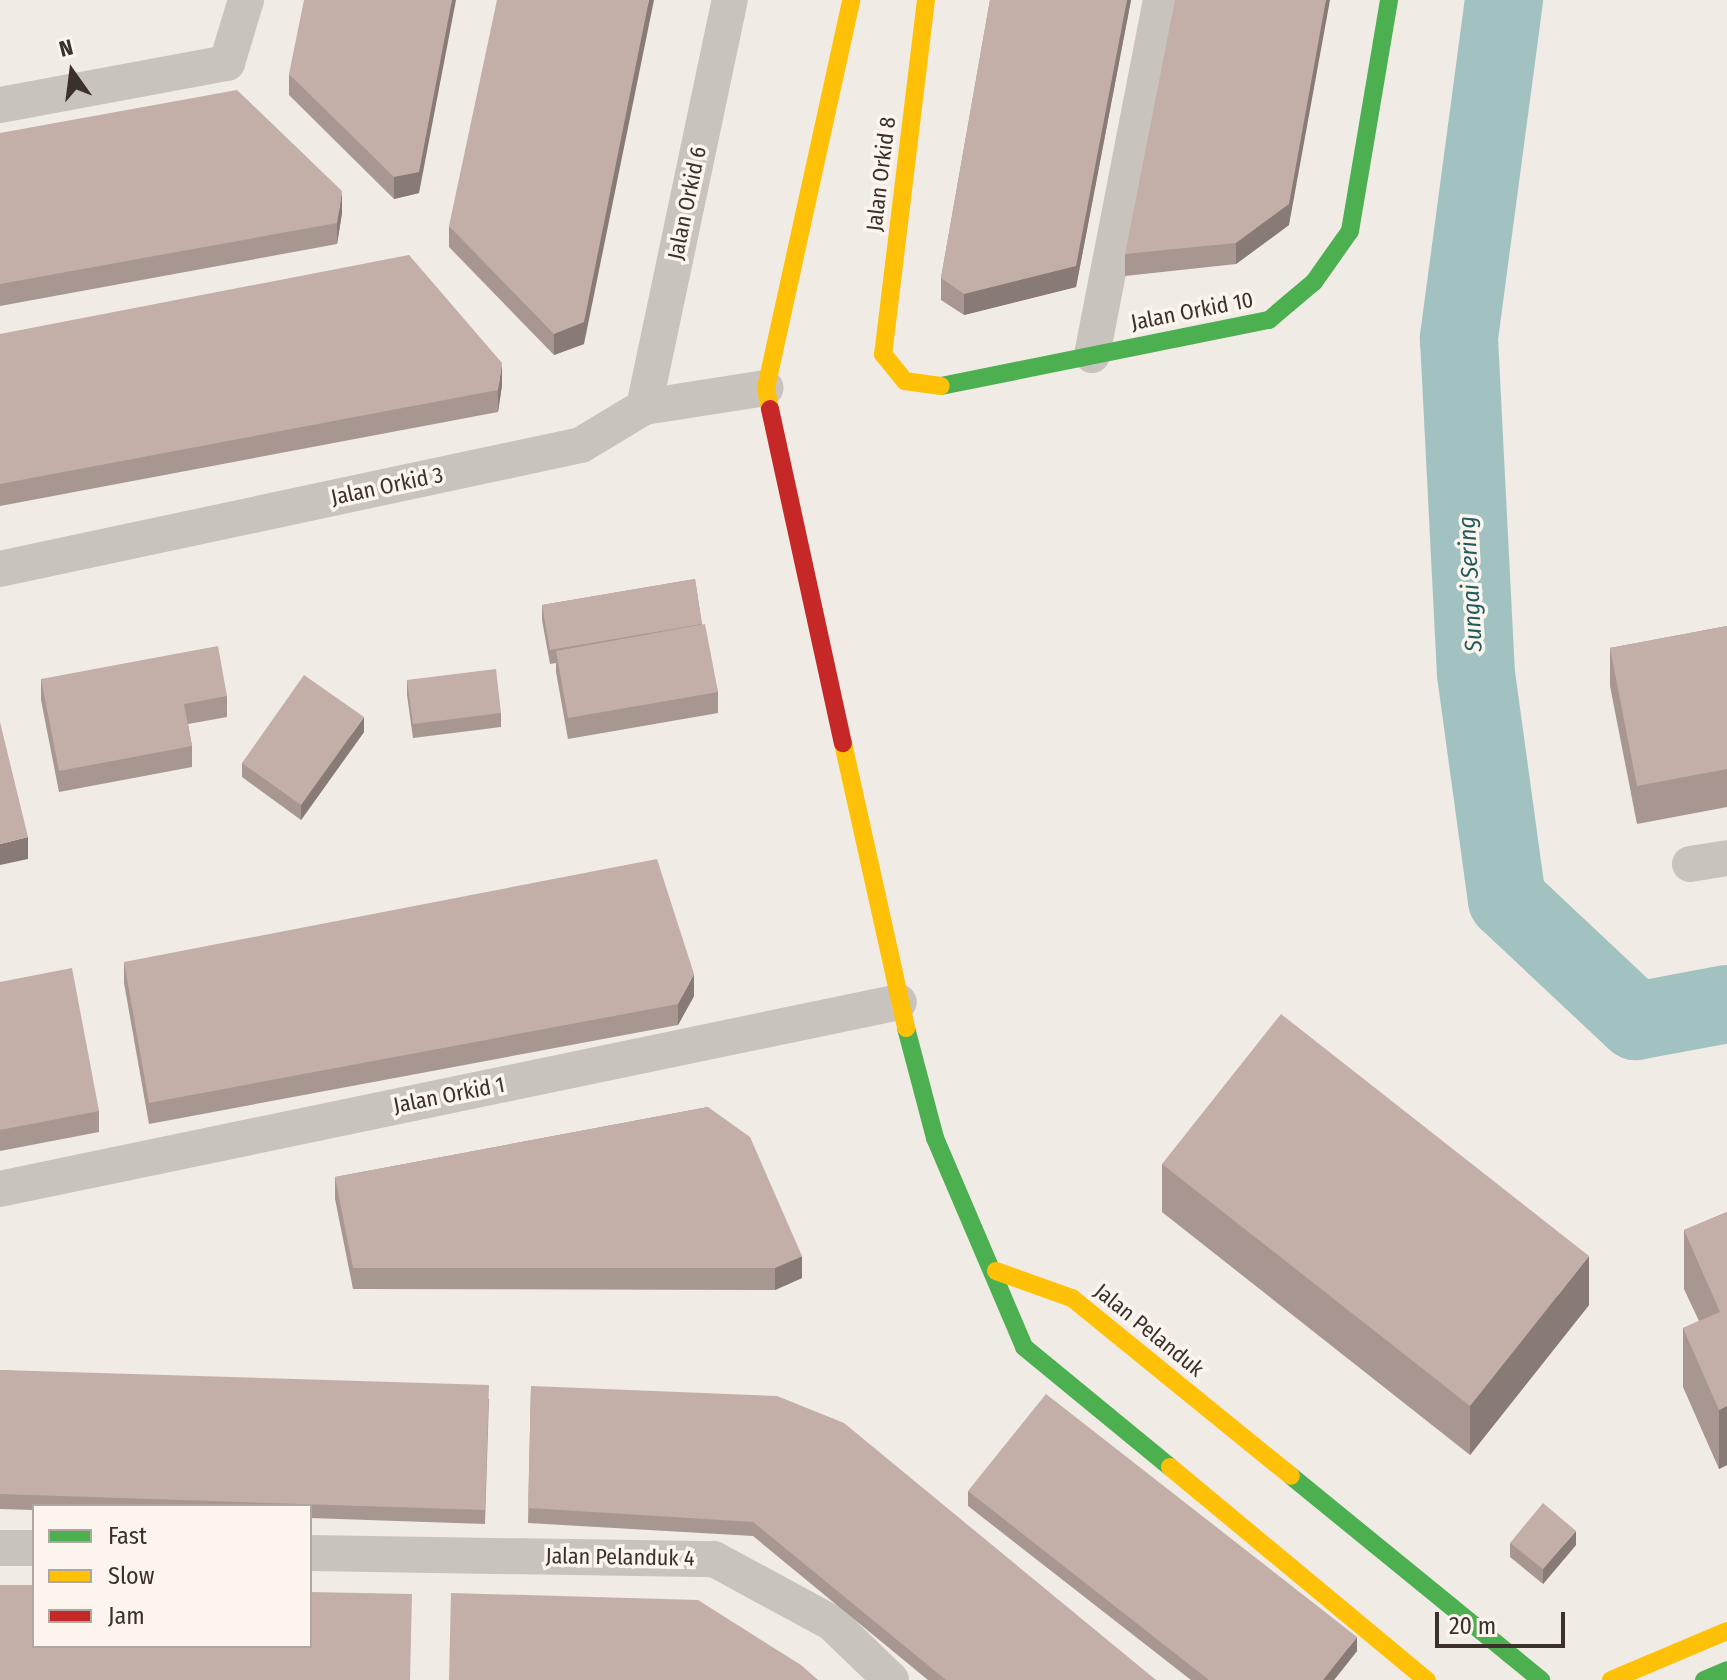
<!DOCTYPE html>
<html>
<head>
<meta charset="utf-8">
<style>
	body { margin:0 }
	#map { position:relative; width:1727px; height:1680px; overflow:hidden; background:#f0ebe5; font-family:"Fira Sans Condensed",sans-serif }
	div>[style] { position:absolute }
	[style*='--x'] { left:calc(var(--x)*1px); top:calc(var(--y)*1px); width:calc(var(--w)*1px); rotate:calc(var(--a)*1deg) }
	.river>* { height:78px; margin:-39px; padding:0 39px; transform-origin:39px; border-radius:39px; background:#a1c2c1 }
	.street>* { height:36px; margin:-18px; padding:0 18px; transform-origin:18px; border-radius:18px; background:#c9c3be }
	.fast>* { height:18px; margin:-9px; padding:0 9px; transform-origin:9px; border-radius:9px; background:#4caf50 }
	.slow>* { height:18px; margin:-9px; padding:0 9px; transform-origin:9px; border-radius:9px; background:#ffc107 }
	.jam>* { height:18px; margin:-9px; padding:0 9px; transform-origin:9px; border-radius:9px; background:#c62828 }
	.wall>* { inset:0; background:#a89690 }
	.shaded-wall>* { inset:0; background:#887a75 }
	.building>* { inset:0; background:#c3afa7 }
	span { translate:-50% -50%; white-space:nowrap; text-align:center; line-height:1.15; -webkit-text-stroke:7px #fbf5ee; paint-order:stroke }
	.street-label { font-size:22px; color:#3b302b }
	.water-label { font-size:24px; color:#1f5a5e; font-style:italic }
	.legend { position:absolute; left:32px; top:1504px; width:280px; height:144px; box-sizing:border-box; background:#fbf5ee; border:2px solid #aea6a0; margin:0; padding:10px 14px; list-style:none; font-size:24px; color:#3b302b }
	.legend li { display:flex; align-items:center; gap:16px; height:40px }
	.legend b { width:40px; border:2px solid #aea6a0 }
	.north { position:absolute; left:32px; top:32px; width:80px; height:80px; -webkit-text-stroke:6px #fbf5ee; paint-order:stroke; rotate:346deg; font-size:22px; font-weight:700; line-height:32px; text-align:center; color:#3b302b }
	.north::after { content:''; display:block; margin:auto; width:28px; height:36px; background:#3b302b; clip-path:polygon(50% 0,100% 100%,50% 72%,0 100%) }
	.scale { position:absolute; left:1435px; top:1612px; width:130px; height:36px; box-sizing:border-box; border:4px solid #3b302b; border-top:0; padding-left:10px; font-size:24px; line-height:28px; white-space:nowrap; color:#3b302b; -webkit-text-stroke:6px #fbf5ee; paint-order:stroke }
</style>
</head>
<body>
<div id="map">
	<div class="river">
		<i style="--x:1504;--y:0;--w:342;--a:97.6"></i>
		<i style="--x:1459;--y:339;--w:335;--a:87.1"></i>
		<i style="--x:1476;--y:674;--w:228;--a:82.2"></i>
		<i style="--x:1507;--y:900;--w:177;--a:43.2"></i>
		<i style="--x:1636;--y:1021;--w:93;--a:-10.6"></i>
	</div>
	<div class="street">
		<i style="--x:0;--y:105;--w:231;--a:-10.5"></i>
		<i style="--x:227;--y:63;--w:66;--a:-73.2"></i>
		<i style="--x:1092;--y:355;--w:362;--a:-79"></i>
		<i style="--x:644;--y:407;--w:416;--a:-78.1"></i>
		<i style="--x:0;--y:569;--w:594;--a:-12.05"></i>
		<i style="--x:581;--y:445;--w:74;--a:-31.1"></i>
		<i style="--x:644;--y:407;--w:123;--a:-8.9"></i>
		<i style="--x:1690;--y:864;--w:37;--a:-9"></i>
		<i style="--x:0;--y:1189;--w:918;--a:-11.75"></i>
		<i style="--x:0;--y:1548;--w:34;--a:0"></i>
		<i style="--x:310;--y:1553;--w:404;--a:0.9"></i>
		<i style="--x:714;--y:1559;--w:134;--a:28.5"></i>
		<i style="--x:832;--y:1623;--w:82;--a:44"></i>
	</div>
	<div class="fast">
		<i style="--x:941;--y:386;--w:335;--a:-11.4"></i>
		<i style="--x:1269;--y:320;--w:59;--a:-40.2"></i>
		<i style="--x:1314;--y:282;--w:62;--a:-54.8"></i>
		<i style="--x:1350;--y:231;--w:234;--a:-80.4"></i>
		<i style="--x:906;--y:1028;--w:114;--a:75.2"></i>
		<i style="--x:935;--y:1138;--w:227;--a:66.9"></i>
		<i style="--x:1024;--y:1347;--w:189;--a:39.4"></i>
		<i style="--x:1291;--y:1476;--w:323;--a:39.2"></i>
		<i style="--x:1704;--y:1680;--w:25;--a:-23"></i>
	</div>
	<div class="slow">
		<i style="--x:926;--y:0;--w:357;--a:96.9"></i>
		<i style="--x:883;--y:354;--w:35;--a:51"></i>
		<i style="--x:905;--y:381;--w:36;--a:8"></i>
		<i style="--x:770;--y:409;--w:21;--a:-101"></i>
		<i style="--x:766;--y:388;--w:397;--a:-77.6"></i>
		<i style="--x:843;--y:743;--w:292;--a:77.5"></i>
		<i style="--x:996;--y:1271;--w:81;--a:19.6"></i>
		<i style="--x:1072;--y:1298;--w:282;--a:39.1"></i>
		<i style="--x:1170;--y:1467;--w:334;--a:39.7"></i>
		<i style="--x:1611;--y:1680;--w:126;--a:-22.9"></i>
	</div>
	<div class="jam">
		<i style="--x:770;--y:409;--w:342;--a:77.7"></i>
	</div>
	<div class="wall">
		<i style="clip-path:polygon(990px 0,1131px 0,1076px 287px,964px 315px,941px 300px,941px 278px)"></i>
		<i style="clip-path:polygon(289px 74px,419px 193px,394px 199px,289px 95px)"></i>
		<i style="clip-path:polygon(0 133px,342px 213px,337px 244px,0 306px)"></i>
		<i style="clip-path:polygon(1289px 225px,1236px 264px,1125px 276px,1125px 254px)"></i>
		<i style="clip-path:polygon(449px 226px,584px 344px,554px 355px,449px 247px)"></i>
		<i style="clip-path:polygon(0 334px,502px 385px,498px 412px,0 506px)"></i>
		<i style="clip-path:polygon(695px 579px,702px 625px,718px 692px,718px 713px,568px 739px,556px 672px,556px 663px,550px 664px,542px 620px,542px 605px)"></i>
		<i style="clip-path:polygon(1727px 626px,1727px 807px,1637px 824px,1610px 686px,1610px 648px)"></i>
		<i style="clip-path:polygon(41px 679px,227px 696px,227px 717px,188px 724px,192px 746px,192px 767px,59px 792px,41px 700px)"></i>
		<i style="clip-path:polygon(407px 680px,501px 713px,501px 727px,413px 738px,407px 695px)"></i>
		<i style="clip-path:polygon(364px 732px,301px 820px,242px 777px,242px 763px)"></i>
		<i style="clip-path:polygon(124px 962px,694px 996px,678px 1025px,149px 1124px,124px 983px)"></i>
		<i style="clip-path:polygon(0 982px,99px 1111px,99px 1132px,0 1151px)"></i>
		<i style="clip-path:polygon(708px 1107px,802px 1278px,775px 1290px,353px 1289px,335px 1199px,335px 1177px)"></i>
		<i style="clip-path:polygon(1162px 1164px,1589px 1305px,1470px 1455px,1162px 1212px)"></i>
		<i style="clip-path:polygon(1727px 1212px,1727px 1465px,1719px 1469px,1683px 1387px,1683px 1328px,1699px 1321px,1684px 1289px,1684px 1230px)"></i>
		<i style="clip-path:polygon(0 1370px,489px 1399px,485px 1524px,310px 1518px,310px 1506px,34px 1506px,34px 1510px,0 1509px)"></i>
		<i style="clip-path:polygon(531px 1386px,1156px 1680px,928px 1680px,753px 1536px,528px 1523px)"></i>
		<i style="clip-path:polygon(968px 1491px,1357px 1651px,1334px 1680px,1191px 1680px,968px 1506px)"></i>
		<i style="clip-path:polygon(1510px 1543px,1576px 1545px,1543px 1584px,1510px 1557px)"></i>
	</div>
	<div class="shaded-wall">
		<i style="clip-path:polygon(452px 0,456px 0,419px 193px,394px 199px,394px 177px)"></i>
		<i style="clip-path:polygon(649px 0,654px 0,584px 344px,554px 355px,554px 334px)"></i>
		<i style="clip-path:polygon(1127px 0,1131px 0,1076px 287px,964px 315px,964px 294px)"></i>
		<i style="clip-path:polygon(1326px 0,1330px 0,1289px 225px,1236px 264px,1236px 243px)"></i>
		<i style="clip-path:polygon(342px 191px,342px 213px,337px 244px,337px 223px)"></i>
		<i style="clip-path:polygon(502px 363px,502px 385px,498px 412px,498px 390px)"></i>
		<i style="clip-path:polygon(364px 717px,364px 732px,301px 820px,301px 805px)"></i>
		<i style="clip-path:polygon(28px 837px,28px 859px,0 865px,0 844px)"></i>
		<i style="clip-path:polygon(694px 974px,694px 996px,678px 1025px,678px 1004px)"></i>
		<i style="clip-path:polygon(802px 1256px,802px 1278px,775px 1290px,775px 1268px)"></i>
		<i style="clip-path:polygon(1589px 1256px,1589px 1305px,1470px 1455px,1470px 1406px)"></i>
		<i style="clip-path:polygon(1727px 1406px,1727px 1465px,1719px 1469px,1719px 1410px)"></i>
		<i style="clip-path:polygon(1576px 1531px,1576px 1545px,1543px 1584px,1543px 1569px)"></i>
		<i style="clip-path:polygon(1357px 1637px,1357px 1651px,1334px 1680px,1323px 1680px)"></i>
	</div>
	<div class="building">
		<i style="clip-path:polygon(304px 0,452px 0,419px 172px,394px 177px,289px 74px)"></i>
		<i style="clip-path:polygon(497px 0,649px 0,584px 322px,554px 334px,449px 226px)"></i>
		<i style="clip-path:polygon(990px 0,1127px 0,1076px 266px,964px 294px,941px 278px)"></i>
		<i style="clip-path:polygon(1175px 0,1326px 0,1289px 204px,1236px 243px,1125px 254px)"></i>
		<i style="clip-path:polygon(237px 90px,342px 191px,337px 223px,0 284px,0 133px)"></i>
		<i style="clip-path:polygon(409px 255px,502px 363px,498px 390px,0 484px,0 334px)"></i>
		<i style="clip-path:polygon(695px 579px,702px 624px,550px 650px,542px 605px)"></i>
		<i style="clip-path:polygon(705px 624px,718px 692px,568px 718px,556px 651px)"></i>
		<i style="clip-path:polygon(1727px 626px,1727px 769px,1637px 786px,1610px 648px)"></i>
		<i style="clip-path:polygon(218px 646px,227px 696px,184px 704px,192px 746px,59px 771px,41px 679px)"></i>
		<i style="clip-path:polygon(496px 669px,501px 713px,413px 724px,407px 680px)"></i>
		<i style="clip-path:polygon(304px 675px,364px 717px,301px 805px,242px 763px)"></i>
		<i style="clip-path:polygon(0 722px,28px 837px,0 844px)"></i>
		<i style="clip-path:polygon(657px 859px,694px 974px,678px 1004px,149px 1103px,124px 962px)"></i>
		<i style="clip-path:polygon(72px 968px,99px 1111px,0 1130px,0 982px)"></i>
		<i style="clip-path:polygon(1281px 1014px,1589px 1256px,1470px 1406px,1162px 1164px)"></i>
		<i style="clip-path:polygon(708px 1107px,750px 1137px,802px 1256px,775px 1268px,353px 1268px,335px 1177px)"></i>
		<i style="clip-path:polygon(1727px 1212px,1727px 1406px,1719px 1410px,1683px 1328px,1720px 1312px,1684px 1230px)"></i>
		<i style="clip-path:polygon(0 1370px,489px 1385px,485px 1510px,0 1494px)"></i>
		<i style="clip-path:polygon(531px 1386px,777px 1396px,844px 1423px,1156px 1680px,946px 1680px,753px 1522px,528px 1508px)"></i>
		<i style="clip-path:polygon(1046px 1394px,1357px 1637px,1323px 1680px,1209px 1680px,968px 1491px)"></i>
		<i style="clip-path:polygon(1543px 1503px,1576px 1531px,1543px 1569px,1510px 1543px)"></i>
		<i style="clip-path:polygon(0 1585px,34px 1585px,34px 1646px,310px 1646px,310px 1592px,412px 1594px,410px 1680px,0 1680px)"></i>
		<i style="clip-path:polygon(451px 1593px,698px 1600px,801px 1665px,818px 1680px,449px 1680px)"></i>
	</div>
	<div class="street-label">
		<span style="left:881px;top:174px;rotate:-83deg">Jalan Orkid 8</span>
		<span style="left:687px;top:203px;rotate:-78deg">Jalan Orkid 6</span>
		<span style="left:1192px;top:311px;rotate:-11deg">Jalan Orkid 10</span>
		<span style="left:387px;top:486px;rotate:-12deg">Jalan Orkid 3</span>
		<span style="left:449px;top:1095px;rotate:-11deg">Jalan Orkid 1</span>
		<span style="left:1149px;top:1330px;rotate:39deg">Jalan Pelanduk</span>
		<span style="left:620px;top:1557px;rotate:1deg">Jalan Pelanduk 4</span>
	</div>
	<div class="water-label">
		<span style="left:1471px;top:584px;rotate:-93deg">Sungai Sering</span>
	</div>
	<ul class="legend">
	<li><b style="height:10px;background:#4caf50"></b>Fast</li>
	<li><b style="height:10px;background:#ffc107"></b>Slow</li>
	<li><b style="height:10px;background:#c62828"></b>Jam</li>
	</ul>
	<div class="north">N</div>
	<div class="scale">20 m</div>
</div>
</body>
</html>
